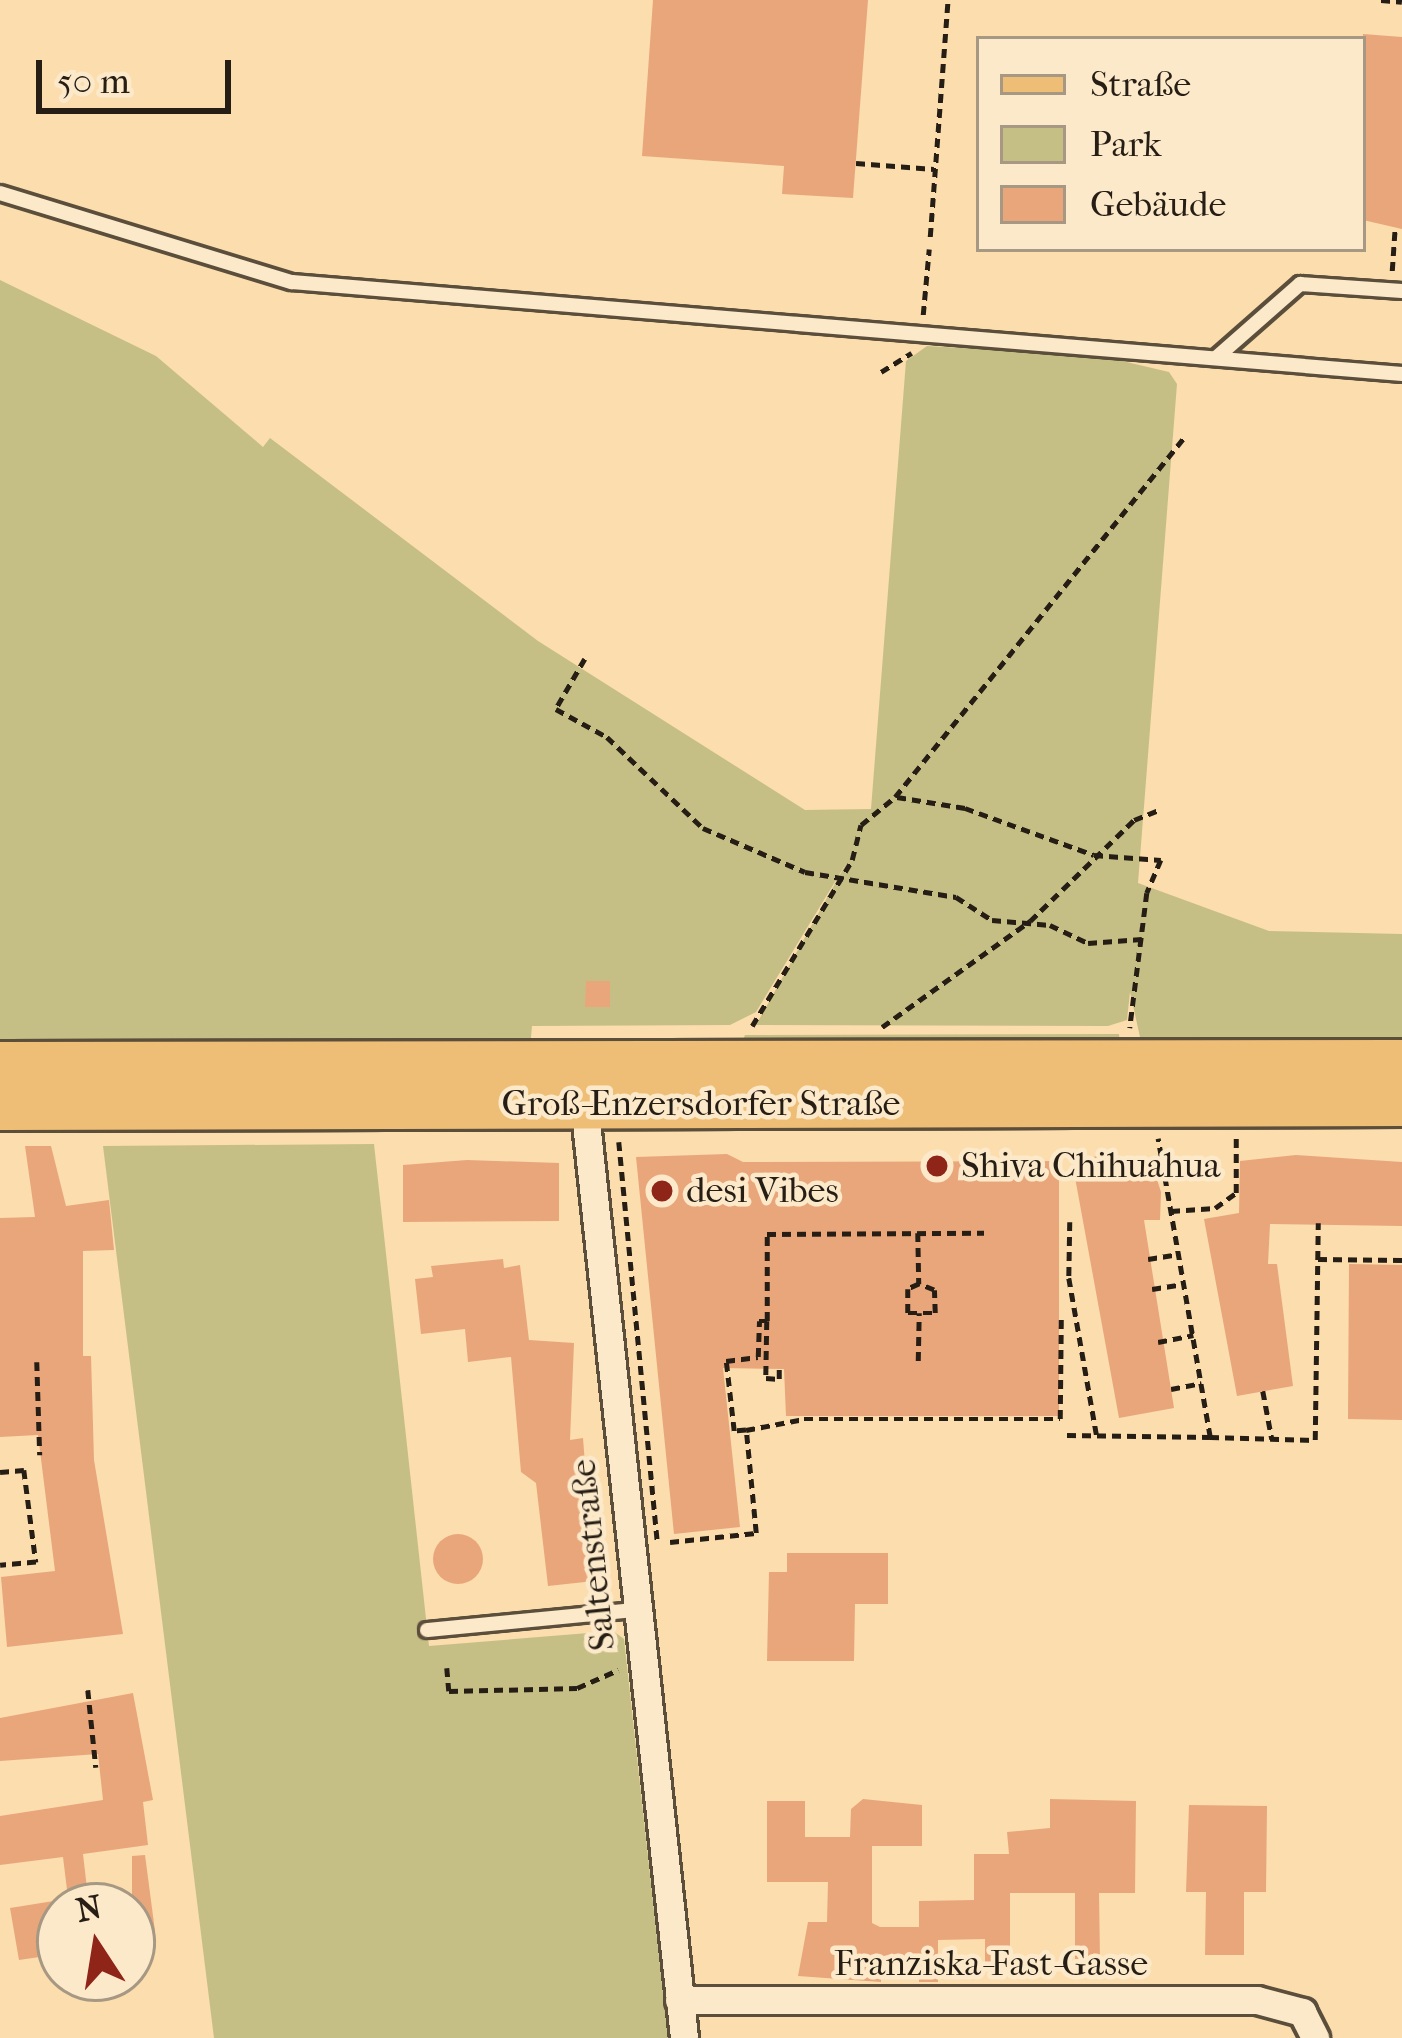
<!DOCTYPE html>
<html>
<head>
<meta charset="utf-8">
<style>
	body { margin:0 }
	#map { position:relative; width:1402px; height:2038px; overflow:hidden; background:#fbddae; font-family:"IM FELL French Canon",serif }
	div>[style] { position:absolute }
	[style*='--x'] { left:calc(var(--x)*1px); top:calc(var(--y)*1px); width:calc(var(--w)*1px); rotate:calc(var(--a)*1deg) }
	.green>* { inset:0; background:#c6bf85 }
	.building>* { inset:0; background:#e9a67b }
	.round { border-radius:50% }
	.path>* { height:4.5px; margin-top:-2.25px; transform-origin:0; background:repeating-linear-gradient(90deg,#261e15 0 9px,transparent 0 15px) }
	.roads { filter:drop-shadow(3px 0 #5b4e3b) drop-shadow(-3px 0 #5b4e3b) drop-shadow(0 3px #5b4e3b) drop-shadow(0 -3px #5b4e3b) }
	.lane>* { height:14px; margin:-7px; padding:0 7px; transform-origin:7px; border-radius:7px; background:#fce9ca }
	.street>* { height:27px; margin:-13.5px; padding:0 13.5px; transform-origin:13.5px; border-radius:13.5px; background:#fce9ca }
	.primary>* { height:45px; margin:-22.5px; padding:0 22.5px; transform-origin:22.5px; border-radius:22.5px; background:#eebe77 }
	.dots>* { width:33px; height:33px; translate:-50% -50%; box-sizing:border-box; border:6px solid #fce9ca; border-radius:50% }
	span { translate:-50% -50%; white-space:nowrap; text-align:center; line-height:1.15; -webkit-text-stroke:9px #fce9ca; paint-order:stroke }
	.street-label { font-size:36px; color:#261e15 }
	.poi-label { font-size:36px; color:#261e15 }
	.left { translate:0 -50%; text-align:left }
	.legend { position:absolute; left:976px; top:36px; width:390px; height:216px; box-sizing:border-box; background:#fce9ca; border:3px solid #a69882; margin:0; padding:15px 21px; list-style:none; font-size:36px; color:#261e15 }
	.legend li { display:flex; align-items:center; gap:24px; height:60px }
	.legend b { width:60px; border:3px solid #a69882 }
	.north { position:absolute; left:36px; top:1882px; width:120px; height:120px; box-sizing:border-box; background:#fce9ca; border:3px solid #a69882; border-radius:50%; rotate:348deg; font-size:33px; font-weight:700; line-height:48px; text-align:center; color:#261e15 }
	.north::after { content:''; display:block; margin:auto; width:42px; height:54px; background:#8f2418; clip-path:polygon(50% 0,100% 100%,50% 72%,0 100%) }
	.scale { position:absolute; left:36px; top:60px; width:195px; height:54px; box-sizing:border-box; border:6px solid #261e15; border-top:0; padding-left:15px; font-size:36px; line-height:42px; white-space:nowrap; color:#261e15; -webkit-text-stroke:9px #fce9ca; paint-order:stroke }
</style>
</head>
<body>
<div id="map">
	<div class="green">
		<i style="clip-path:polygon(0 280px,156px 356px,263px 447px,270px 438px,538px 641px,805px 810px,871px 809px,906px 361px,927px 346px,1101px 356px,1169px 372px,1177px 384px,1138px 883px,1269px 931px,1402px 934px,1402px 1043px,1142px 1046px,1130px 992px,1127px 1020px,1108px 1026px,756px 1025px,847px 862px,756px 1012px,730px 1025px,532px 1026px,530px 1049px,0 1051px)"></i>
		<i style="clip-path:polygon(1119px 1034px,1120px 1046px,740px 1047px,745px 1035px)"></i>
		<i style="clip-path:polygon(374px 1144px,429px 1646px,613px 1631px,624px 1639px,668px 2038px,214px 2038px,103px 1146px)"></i>
	</div>
	<div class="building">
		<i style="clip-path:polygon(653px 0,868px 0,853px 198px,782px 194px,784px 166px,642px 156px)"></i>
		<i style="clip-path:polygon(1363px 34px,1402px 37px,1402px 229px,1363px 220px)"></i>
		<i style="clip-path:polygon(586px 981px,610px 981px,610px 1007px,585px 1007px)"></i>
		<i style="clip-path:polygon(25px 1146px,51px 1146px,66px 1206px,109px 1200px,114px 1250px,83px 1251px,83px 1356px,91px 1356px,94px 1460px,123px 1634px,7px 1647px,1px 1577px,55px 1571px,38px 1435px,0 1437px,0 1218px,35px 1217px)"></i>
		<i style="clip-path:polygon(727px 1154px,743px 1162px,1059px 1161px,1059px 1416px,786px 1416px,784px 1369px,723px 1368px,740px 1527px,674px 1534px,636px 1157px)"></i>
		<i style="clip-path:polygon(1296px 1155px,1402px 1162px,1402px 1226px,1270px 1224px,1268px 1264px,1277px 1264px,1293px 1386px,1237px 1396px,1204px 1219px,1239px 1213px,1240px 1161px)"></i>
		<i style="clip-path:polygon(1098px 1156px,1151px 1161px,1161px 1192px,1160px 1220px,1144px 1220px,1174px 1408px,1119px 1418px,1072px 1161px)"></i>
		<i style="clip-path:polygon(467px 1160px,559px 1163px,559px 1221px,403px 1222px,403px 1165px)"></i>
		<i style="clip-path:polygon(503px 1259px,504px 1268px,520px 1265px,529px 1340px,574px 1343px,570px 1440px,583px 1438px,594px 1581px,548px 1586px,536px 1483px,521px 1472px,511px 1357px,468px 1362px,465px 1329px,421px 1334px,415px 1279px,433px 1277px,431px 1266px)"></i>
		<i style="clip-path:polygon(1349px 1264px,1402px 1265px,1402px 1420px,1348px 1419px)"></i>
		<i class="round" style="left:433px;top:1534px;width:50px;height:50px"></i>
		<i style="clip-path:polygon(787px 1553px,888px 1553px,888px 1604px,855px 1604px,854px 1661px,767px 1661px,769px 1572px,787px 1572px)"></i>
		<i style="clip-path:polygon(133px 1693px,153px 1800px,143px 1802px,148px 1845px,83px 1854px,89px 1906px,69px 1906px,63px 1857px,0 1865px,0 1816px,103px 1800px,98px 1754px,0 1761px,0 1718px)"></i>
		<i style="clip-path:polygon(863px 1799px,922px 1805px,922px 1846px,872px 1846px,872px 1923px,880px 1927px,919px 1927px,919px 1901px,974px 1900px,974px 1854px,1009px 1854px,1007px 1832px,1050px 1828px,1050px 1799px,1136px 1801px,1135px 1893px,1099px 1893px,1100px 1959px,1075px 1959px,1075px 1893px,1010px 1893px,1010px 1971px,985px 1971px,985px 1939px,938px 1940px,938px 1982px,919px 1982px,919px 1973px,881px 1973px,881px 1982px,798px 1976px,808px 1922px,827px 1922px,828px 1882px,767px 1882px,767px 1801px,805px 1801px,805px 1837px,850px 1837px,851px 1809px)"></i>
		<i style="clip-path:polygon(1189px 1805px,1267px 1806px,1266px 1892px,1244px 1892px,1244px 1955px,1205px 1955px,1206px 1892px,1186px 1892px)"></i>
		<i style="clip-path:polygon(145px 1855px,155px 1931px,132px 1934px,132px 1856px)"></i>
		<i style="clip-path:polygon(60px 1900px,60px 1954px,19px 1960px,10px 1908px)"></i>
	</div>
	<div class="path">
		<i style="--x:1381;--y:0;--w:21;--a:5"></i>
		<i style="--x:856;--y:163;--w:78;--a:4.4"></i>
		<i style="--x:930;--y:237;--w:238;--a:-85.7"></i>
		<i style="--x:1392;--y:271;--w:44;--a:-86.1"></i>
		<i style="--x:923;--y:315;--w:66;--a:-84.8"></i>
		<i style="--x:881;--y:372;--w:36;--a:-32"></i>
		<i style="--x:585;--y:659;--w:58;--a:120.1"></i>
		<i style="--x:556;--y:709;--w:58;--a:28.8"></i>
		<i style="--x:607;--y:737;--w:132;--a:43.5"></i>
		<i style="--x:703;--y:828;--w:111;--a:23.3"></i>
		<i style="--x:805;--y:872;--w:153;--a:9.4"></i>
		<i style="--x:956;--y:897;--w:43;--a:32.6"></i>
		<i style="--x:992;--y:920;--w:58;--a:4.9"></i>
		<i style="--x:1050;--y:925;--w:42;--a:25.3"></i>
		<i style="--x:1088;--y:943;--w:54;--a:-4.2"></i>
		<i style="--x:897;--y:797;--w:69;--a:9.2"></i>
		<i style="--x:965;--y:808;--w:137;--a:20"></i>
		<i style="--x:1094;--y:855;--w:67;--a:4.3"></i>
		<i style="--x:1161;--y:860;--w:36;--a:113"></i>
		<i style="--x:1147;--y:893;--w:136;--a:97.2"></i>
		<i style="--x:752;--y:1026;--w:194;--a:-58.9"></i>
		<i style="--x:852;--y:860;--w:36;--a:-76"></i>
		<i style="--x:861;--y:825;--w:44;--a:-39.5"></i>
		<i style="--x:895;--y:797;--w:461;--a:-51.2"></i>
		<i style="--x:882;--y:1027;--w:182;--a:-35.6"></i>
		<i style="--x:1030;--y:921;--w:145;--a:-44.2"></i>
		<i style="--x:1134;--y:820;--w:27;--a:-22"></i>
		<i style="--x:619;--y:1142;--w:404;--a:84.5"></i>
		<i style="--x:1171;--y:1211;--w:44;--a:-3.9"></i>
		<i style="--x:1215;--y:1208;--w:26;--a:-36"></i>
		<i style="--x:1236;--y:1193;--w:55;--a:-90"></i>
		<i style="--x:1070;--y:1222;--w:56;--a:91"></i>
		<i style="--x:1069;--y:1278;--w:160;--a:80"></i>
		<i style="--x:918;--y:1233;--w:51;--a:88.9"></i>
		<i style="--x:919;--y:1284;--w:12;--a:156"></i>
		<i style="--x:908;--y:1289;--w:24;--a:90"></i>
		<i style="--x:908;--y:1313;--w:27;--a:0"></i>
		<i style="--x:935;--y:1313;--w:23;--a:-92"></i>
		<i style="--x:934;--y:1290;--w:16;--a:-158"></i>
		<i style="--x:1148;--y:1259;--w:30;--a:-9"></i>
		<i style="--x:1318;--y:1259;--w:84;--a:0.7"></i>
		<i style="--x:1152;--y:1289;--w:32;--a:-9"></i>
		<i style="--x:767;--y:1321;--w:87;--a:-90"></i>
		<i style="--x:767;--y:1234;--w:217;--a:-0.3"></i>
		<i style="--x:1158;--y:1342;--w:36;--a:-11"></i>
		<i style="--x:918;--y:1361;--w:48;--a:-88.8"></i>
		<i style="--x:37;--y:1362;--w:93;--a:88.2"></i>
		<i style="--x:1171;--y:1389;--w:31;--a:-11"></i>
		<i style="--x:1263;--y:1391;--w:49;--a:79.4"></i>
		<i style="--x:746;--y:1430;--w:12;--a:175"></i>
		<i style="--x:734;--y:1431;--w:70;--a:-96.5"></i>
		<i style="--x:726;--y:1361;--w:32;--a:-7"></i>
		<i style="--x:758;--y:1357;--w:36;--a:-88"></i>
		<i style="--x:759;--y:1321;--w:8;--a:0"></i>
		<i style="--x:767;--y:1321;--w:57;--a:91"></i>
		<i style="--x:766;--y:1378;--w:13;--a:4"></i>
		<i style="--x:779;--y:1379;--w:10;--a:-90"></i>
		<i style="--x:1067;--y:1435;--w:143;--a:0.8"></i>
		<i style="--x:1210;--y:1437;--w:303;--a:-99.9"></i>
		<i style="--x:1210;--y:1437;--w:105;--a:1.6"></i>
		<i style="--x:1315;--y:1440;--w:217;--a:-89.2"></i>
		<i style="--x:0;--y:1472;--w:24;--a:-5"></i>
		<i style="--x:24;--y:1470;--w:93;--a:82.6"></i>
		<i style="--x:36;--y:1562;--w:36;--a:175"></i>
		<i style="--x:670;--y:1542;--w:86;--a:-6"></i>
		<i style="--x:756;--y:1533;--w:103;--a:-95.5"></i>
		<i style="--x:746;--y:1430;--w:59;--a:-10.7"></i>
		<i style="--x:804;--y:1419;--w:256;--a:0"></i>
		<i style="--x:1060;--y:1419;--w:100;--a:-89.4"></i>
		<i style="--x:447;--y:1668;--w:23;--a:85"></i>
		<i style="--x:449;--y:1691;--w:128;--a:-1.3"></i>
		<i style="--x:577;--y:1688;--w:45;--a:-23.7"></i>
		<i style="--x:88;--y:1690;--w:78;--a:84.1"></i>
	</div>
	<div class="roads">
		<div class="lane">
			<i style="--x:0;--y:193;--w:305;--a:17"></i>
			<i style="--x:292;--y:282;--w:1114;--a:4.74"></i>
			<i style="--x:1217;--y:357;--w:111;--a:-41.3"></i>
			<i style="--x:1300;--y:284;--w:102;--a:3.9"></i>
			<i style="--x:427;--y:1630;--w:209;--a:-5.5"></i>
		</div>
		<div class="street">
			<i style="--x:583;--y:1094;--w:949;--a:83.89"></i>
			<i style="--x:679;--y:2000;--w:578;--a:0"></i>
			<i style="--x:1257;--y:2000;--w:47;--a:14.9"></i>
			<i style="--x:1302;--y:2012;--w:29;--a:63"></i>
		</div>
		<div class="primary">
			<i style="--x:0;--y:1064;--w:1402;--a:-0.08"></i>
			<i style="--x:0;--y:1107;--w:1402;--a:-0.16"></i>
		</div>
	</div>
	<div class="dots">
		<i style="left:937px;top:1166px;background:#8f2418"></i>
		<i style="left:662px;top:1191px;background:#8f2418"></i>
	</div>
	<div class="street-label">
		<span style="left:701px;top:1104px">Groß-Enzersdorfer Straße</span>
		<span style="left:593px;top:1555px;rotate:-96deg">Saltenstraße</span>
		<span style="left:991px;top:1964px">Franziska-Fast-Gasse</span>
	</div>
	<div class="poi-label">
		<span class="left" style="left:961px;top:1166px">Shiva Chihuahua</span>
		<span class="left" style="left:686px;top:1191px">desi Vibes</span>
	</div>
	<ul class="legend">
	<li><b style="height:15px;background:#eebe77"></b>Straße</li>
	<li><b style="height:33px;background:#c6bf85"></b>Park</li>
	<li><b style="height:33px;background:#e9a67b"></b>Gebäude</li>
	</ul>
	<div class="north">N</div>
	<div class="scale">50 m</div>
</div>
</body>
</html>
